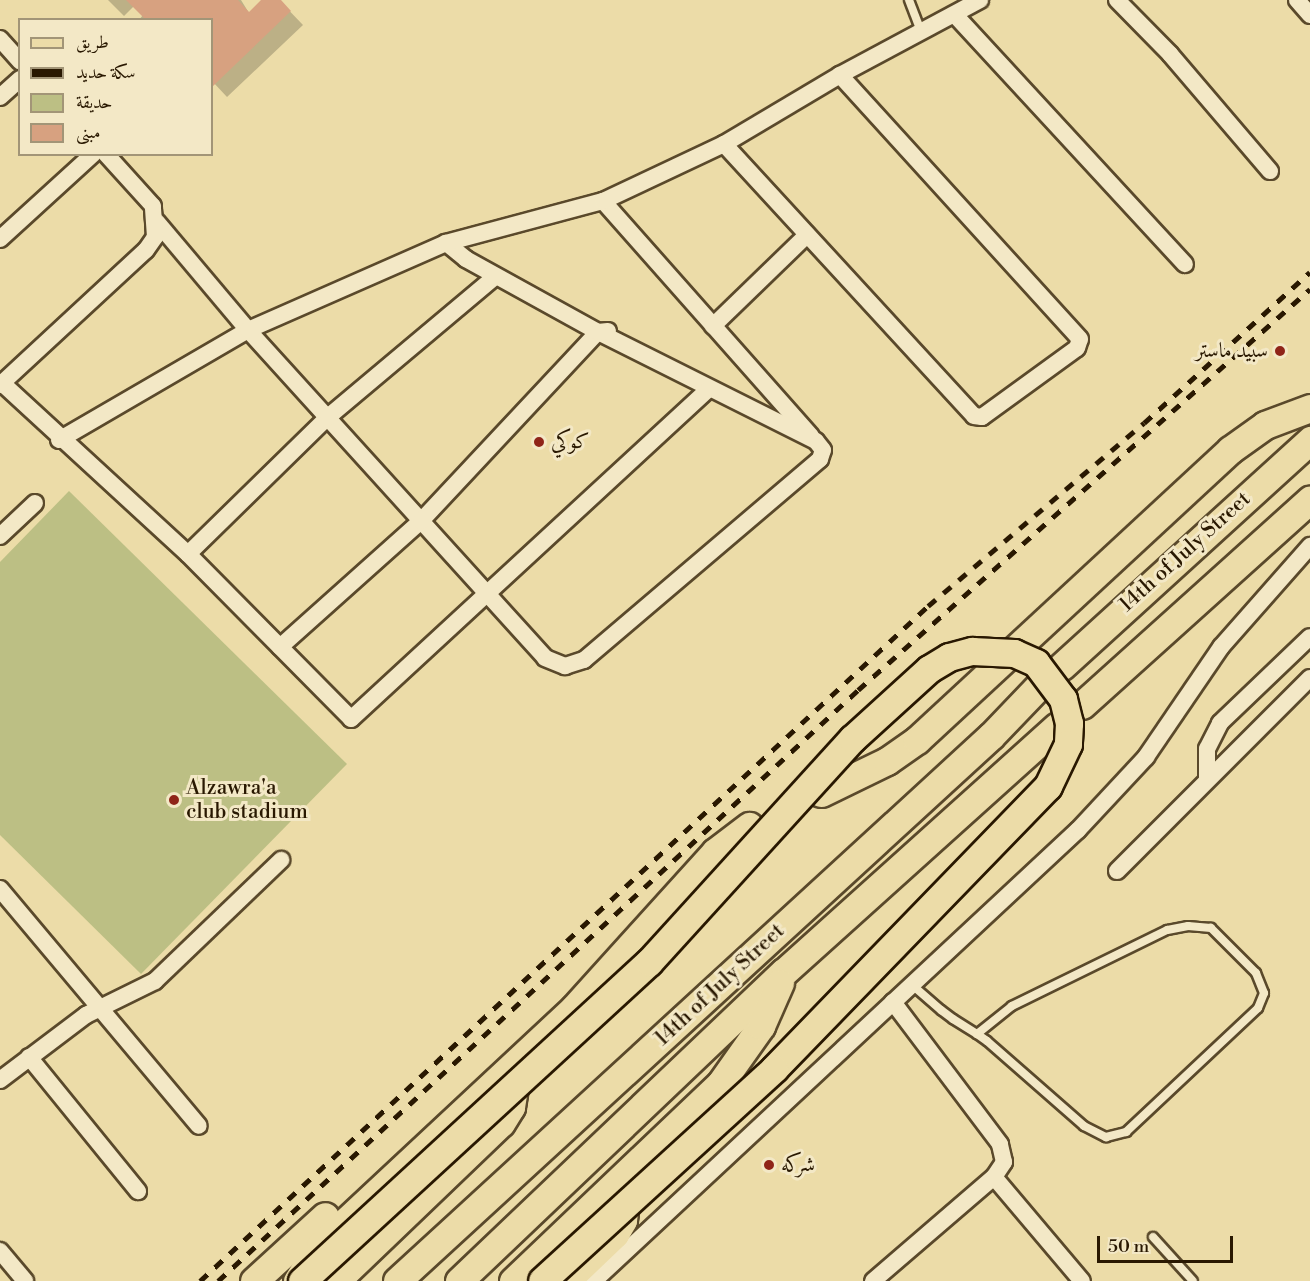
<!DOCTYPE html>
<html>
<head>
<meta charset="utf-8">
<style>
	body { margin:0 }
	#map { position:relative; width:1310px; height:1281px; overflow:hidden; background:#ecdca8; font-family:"Libre Bodoni",Amiri,serif }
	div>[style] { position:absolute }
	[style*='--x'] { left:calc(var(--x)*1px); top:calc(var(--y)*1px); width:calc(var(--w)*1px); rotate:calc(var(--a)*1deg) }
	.green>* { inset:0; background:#bcbf84 }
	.shadow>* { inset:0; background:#0003 }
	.building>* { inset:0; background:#d7a180 }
	.roads { filter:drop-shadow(2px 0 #5a492b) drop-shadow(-2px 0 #5a492b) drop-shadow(0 2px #5a492b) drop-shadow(0 -2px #5a492b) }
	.lane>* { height:8px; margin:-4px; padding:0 4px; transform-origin:4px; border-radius:4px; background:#f3e8c6 }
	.street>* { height:16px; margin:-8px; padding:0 8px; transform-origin:8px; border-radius:8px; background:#f3e8c6 }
	.primary>* { height:27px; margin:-13.5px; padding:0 13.5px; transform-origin:13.5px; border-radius:13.5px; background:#ecdca8 }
	.rail>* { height:4.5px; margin-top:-2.25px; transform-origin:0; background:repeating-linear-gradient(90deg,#291801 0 10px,transparent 0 20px) }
	.bridges { filter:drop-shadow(2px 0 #291801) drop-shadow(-2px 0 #291801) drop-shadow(0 2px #291801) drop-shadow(0 -2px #291801) }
	.primary-bridge>* { height:27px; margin:-13.5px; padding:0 13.5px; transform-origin:13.5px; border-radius:13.5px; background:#ecdca8 }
	.dots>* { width:16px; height:16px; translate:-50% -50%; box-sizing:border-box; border:3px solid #f3e8c6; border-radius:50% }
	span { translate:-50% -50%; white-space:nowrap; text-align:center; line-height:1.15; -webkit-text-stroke:6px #f3e8c6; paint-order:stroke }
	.poi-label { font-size:21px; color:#291801 }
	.right { translate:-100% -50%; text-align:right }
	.left { translate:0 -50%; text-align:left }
	.street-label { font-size:21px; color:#291801 }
	.legend { position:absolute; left:18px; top:18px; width:195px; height:138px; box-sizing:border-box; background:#f3e8c6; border:2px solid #a29577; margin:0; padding:8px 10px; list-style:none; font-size:18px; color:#291801 }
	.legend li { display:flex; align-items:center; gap:12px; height:30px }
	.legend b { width:30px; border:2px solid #a29577 }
	.scale { position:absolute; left:1097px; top:1236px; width:136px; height:27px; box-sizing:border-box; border:3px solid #291801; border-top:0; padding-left:8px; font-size:18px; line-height:21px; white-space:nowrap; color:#291801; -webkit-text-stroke:4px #f3e8c6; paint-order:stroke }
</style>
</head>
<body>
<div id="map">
	<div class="green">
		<i style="clip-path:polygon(69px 491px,347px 764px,141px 974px,0 835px,0 562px)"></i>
	</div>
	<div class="shadow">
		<i style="clip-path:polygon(108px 0,241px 0,249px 13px,263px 0,279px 0,303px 25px,227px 97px,212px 81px,212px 20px,139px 20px,143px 15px,134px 6px,124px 16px)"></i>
	</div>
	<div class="building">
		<i style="clip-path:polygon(126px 0,238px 0,249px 12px,261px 0,281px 0,291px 11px,212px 87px,212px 20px,146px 20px)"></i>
	</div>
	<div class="roads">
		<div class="lane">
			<i style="--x:909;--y:0;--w:34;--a:69"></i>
			<i style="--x:911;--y:984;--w:40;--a:41"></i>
			<i style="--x:941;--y:1010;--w:15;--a:37"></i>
			<i style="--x:953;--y:1019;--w:28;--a:32"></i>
			<i style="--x:977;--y:1034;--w:12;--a:35"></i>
			<i style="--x:987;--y:1041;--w:129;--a:41.2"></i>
			<i style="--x:1084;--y:1126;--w:25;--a:27"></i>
			<i style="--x:1106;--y:1137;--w:21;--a:-14"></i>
			<i style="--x:1126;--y:1132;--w:181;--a:-43.2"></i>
			<i style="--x:1258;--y:1008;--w:16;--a:-68"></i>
			<i style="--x:1264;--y:993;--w:22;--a:-112"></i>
			<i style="--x:1256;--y:973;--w:64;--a:-135"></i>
			<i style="--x:1211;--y:928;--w:23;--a:-175"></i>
			<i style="--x:1188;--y:926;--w:21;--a:169"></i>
			<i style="--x:1167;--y:930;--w:173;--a:153.9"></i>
			<i style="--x:1012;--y:1006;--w:45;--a:141.3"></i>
			<i style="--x:1153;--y:1237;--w:59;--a:47.7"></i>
		</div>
		<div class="street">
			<i style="--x:1117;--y:0;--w:76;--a:45.5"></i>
			<i style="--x:1170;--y:54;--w:154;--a:49.5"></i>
			<i style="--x:1297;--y:0;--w:20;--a:49"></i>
			<i style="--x:955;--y:15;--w:339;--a:47.3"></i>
			<i style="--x:0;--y:39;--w:30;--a:48"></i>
			<i style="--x:0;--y:97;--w:27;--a:-42"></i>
			<i style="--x:724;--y:144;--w:369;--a:47.4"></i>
			<i style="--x:974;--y:416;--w:8;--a:7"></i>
			<i style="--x:982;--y:417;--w:117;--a:-36"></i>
			<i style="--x:1077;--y:348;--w:9;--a:-72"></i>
			<i style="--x:1080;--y:339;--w:357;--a:-132.3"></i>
			<i style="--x:603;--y:201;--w:314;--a:48.5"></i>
			<i style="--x:157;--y:222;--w:141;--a:49.9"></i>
			<i style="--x:248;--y:330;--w:442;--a:47.8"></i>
			<i style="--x:545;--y:658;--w:22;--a:22"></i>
			<i style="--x:565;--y:666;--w:20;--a:-18"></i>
			<i style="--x:584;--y:660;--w:310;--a:-40.4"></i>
			<i style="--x:820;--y:459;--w:9;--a:-72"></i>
			<i style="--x:823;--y:450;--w:11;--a:-128"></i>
			<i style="--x:816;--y:441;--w:244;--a:-153.4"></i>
			<i style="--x:598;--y:332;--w:151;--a:-151.1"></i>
			<i style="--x:466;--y:259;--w:26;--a:-141"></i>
			<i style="--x:0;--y:239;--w:126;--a:-42.4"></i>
			<i style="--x:713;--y:326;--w:131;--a:-44.1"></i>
			<i style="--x:2;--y:383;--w:253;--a:42.6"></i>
			<i style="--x:188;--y:554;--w:232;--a:45.3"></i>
			<i style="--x:351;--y:719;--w:485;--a:-42.7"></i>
			<i style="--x:0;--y:385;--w:199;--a:-42.8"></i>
			<i style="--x:146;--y:250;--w:16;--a:-55"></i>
			<i style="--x:155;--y:237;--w:31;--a:-94"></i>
			<i style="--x:153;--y:206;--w:70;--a:-132.1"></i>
			<i style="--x:59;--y:440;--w:219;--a:-30.2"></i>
			<i style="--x:248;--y:330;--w:216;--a:-23.7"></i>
			<i style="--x:446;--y:243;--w:163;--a:-15"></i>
			<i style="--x:603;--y:201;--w:134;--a:-25.2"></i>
			<i style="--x:724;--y:144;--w:135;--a:-30.7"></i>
			<i style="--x:840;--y:75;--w:159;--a:-28.2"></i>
			<i style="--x:0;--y:536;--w:48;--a:-43.3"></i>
			<i style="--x:188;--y:554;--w:196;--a:-44.4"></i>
			<i style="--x:328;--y:417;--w:219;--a:-40"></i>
			<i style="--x:280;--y:647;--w:189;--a:-41.8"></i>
			<i style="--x:421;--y:521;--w:259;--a:-46.9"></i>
			<i style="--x:598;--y:332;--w:10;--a:-6"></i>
			<i style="--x:1207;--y:778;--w:29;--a:-90"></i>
			<i style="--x:1207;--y:749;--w:29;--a:-63"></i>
			<i style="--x:1220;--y:723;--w:124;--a:-43.7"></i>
			<i style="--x:1117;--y:871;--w:273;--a:-45"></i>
			<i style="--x:0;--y:889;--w:309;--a:50"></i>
			<i style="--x:29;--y:1057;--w:173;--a:50.9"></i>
			<i style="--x:0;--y:1080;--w:108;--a:-37.1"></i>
			<i style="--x:86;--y:1015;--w:77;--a:-26.2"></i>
			<i style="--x:155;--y:981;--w:175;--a:-43.8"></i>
			<i style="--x:994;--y:1177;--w:136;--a:49.8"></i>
			<i style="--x:0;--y:1251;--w:39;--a:50"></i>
			<i style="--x:594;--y:1281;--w:662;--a:-42.98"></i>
			<i style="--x:1078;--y:830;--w:100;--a:-47"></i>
			<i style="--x:1146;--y:757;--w:133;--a:-55.7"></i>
			<i style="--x:1221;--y:647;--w:135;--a:-48.6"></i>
			<i style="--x:873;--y:1281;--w:160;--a:-40.7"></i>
			<i style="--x:994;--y:1177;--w:18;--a:-56"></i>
			<i style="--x:1004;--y:1162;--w:18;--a:-103"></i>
			<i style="--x:1000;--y:1144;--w:178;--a:-127"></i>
		</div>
		<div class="primary">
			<i style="--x:1062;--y:666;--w:336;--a:-42.3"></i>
			<i style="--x:1082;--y:705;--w:307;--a:-42"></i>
			<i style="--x:821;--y:793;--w:73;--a:-25.9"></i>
			<i style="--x:887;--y:761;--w:37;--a:-35"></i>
			<i style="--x:917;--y:740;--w:427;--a:-42.8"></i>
			<i style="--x:1230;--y:450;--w:43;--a:-35.5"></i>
			<i style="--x:1265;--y:425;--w:48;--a:-20.7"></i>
			<i style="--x:254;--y:1281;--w:96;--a:-42.5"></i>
			<i style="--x:297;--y:1281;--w:43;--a:-57.4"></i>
			<i style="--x:320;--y:1245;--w:347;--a:-43"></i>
			<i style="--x:574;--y:1008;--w:210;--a:-47.9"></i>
			<i style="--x:715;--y:852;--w:43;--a:-37.4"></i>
			<i style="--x:336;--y:1281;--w:228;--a:-43.8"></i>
			<i style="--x:501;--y:1123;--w:19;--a:-58"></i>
			<i style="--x:511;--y:1107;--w:19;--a:-81"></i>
			<i style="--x:397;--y:1281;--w:806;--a:-42.54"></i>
			<i style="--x:991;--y:736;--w:69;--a:-46.2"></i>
			<i style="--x:459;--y:1281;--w:448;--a:-43.6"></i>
			<i style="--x:784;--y:972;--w:367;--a:-42"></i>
			<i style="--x:513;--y:1281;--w:286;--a:-43.6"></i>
			<i style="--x:720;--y:1084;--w:71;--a:-54.7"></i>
			<i style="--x:761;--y:1026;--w:47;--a:-66.2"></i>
			<i style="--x:566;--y:1281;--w:68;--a:-43.8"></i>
			<i style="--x:615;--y:1234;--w:16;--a:-60"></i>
			<i style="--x:623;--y:1220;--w:17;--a:-83"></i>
		</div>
	</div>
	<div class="rail">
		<i style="--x:200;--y:1281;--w:993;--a:-42.84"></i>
		<i style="--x:928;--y:606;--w:283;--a:-40.3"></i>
		<i style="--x:1144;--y:423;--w:224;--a:-42.3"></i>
		<i style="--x:218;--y:1281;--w:871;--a:-42.72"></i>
		<i style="--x:858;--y:690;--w:604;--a:-41.58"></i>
	</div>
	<div class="bridges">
		<div class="primary-bridge">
			<i style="--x:302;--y:1281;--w:471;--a:-42.6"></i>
			<i style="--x:649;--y:962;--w:302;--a:-47.7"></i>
			<i style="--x:852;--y:739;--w:104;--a:-42.3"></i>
			<i style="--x:929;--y:669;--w:23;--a:-31"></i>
			<i style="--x:949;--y:657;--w:24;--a:-15"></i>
			<i style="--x:972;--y:651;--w:42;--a:2.7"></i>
			<i style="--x:1014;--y:653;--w:24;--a:24"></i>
			<i style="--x:1036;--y:663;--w:45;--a:53.1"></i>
			<i style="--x:1063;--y:699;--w:25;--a:76"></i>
			<i style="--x:1069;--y:723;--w:21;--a:93"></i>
			<i style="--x:1068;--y:744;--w:47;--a:115.5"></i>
			<i style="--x:1048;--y:786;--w:394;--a:134.1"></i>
			<i style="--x:774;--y:1069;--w:314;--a:137.6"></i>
		</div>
	</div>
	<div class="dots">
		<i style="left:1280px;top:351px;background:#8f2418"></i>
		<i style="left:539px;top:442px;background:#8f2418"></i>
		<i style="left:174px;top:800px;background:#8f2418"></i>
		<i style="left:769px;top:1165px;background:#8f2418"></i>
	</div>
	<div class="poi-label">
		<span class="right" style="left:1268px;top:351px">سبيد ماستر</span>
		<span class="left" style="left:551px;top:442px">كوكي</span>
		<span class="left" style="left:186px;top:800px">Alzawra'a<br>club stadium</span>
		<span class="left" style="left:781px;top:1165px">شركه</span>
	</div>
	<div class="street-label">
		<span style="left:1185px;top:552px;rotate:-42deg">14th of July Street</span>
		<span style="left:720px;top:985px;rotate:-43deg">14th of July Street</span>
	</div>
	<ul class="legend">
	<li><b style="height:8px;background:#ecdca8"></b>طريق</li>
	<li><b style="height:8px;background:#291801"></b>سكة حديد</li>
	<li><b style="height:16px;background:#bcbf84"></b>حديقة</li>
	<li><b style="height:16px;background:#d7a180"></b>مبنى</li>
	</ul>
	<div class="scale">50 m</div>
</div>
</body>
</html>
